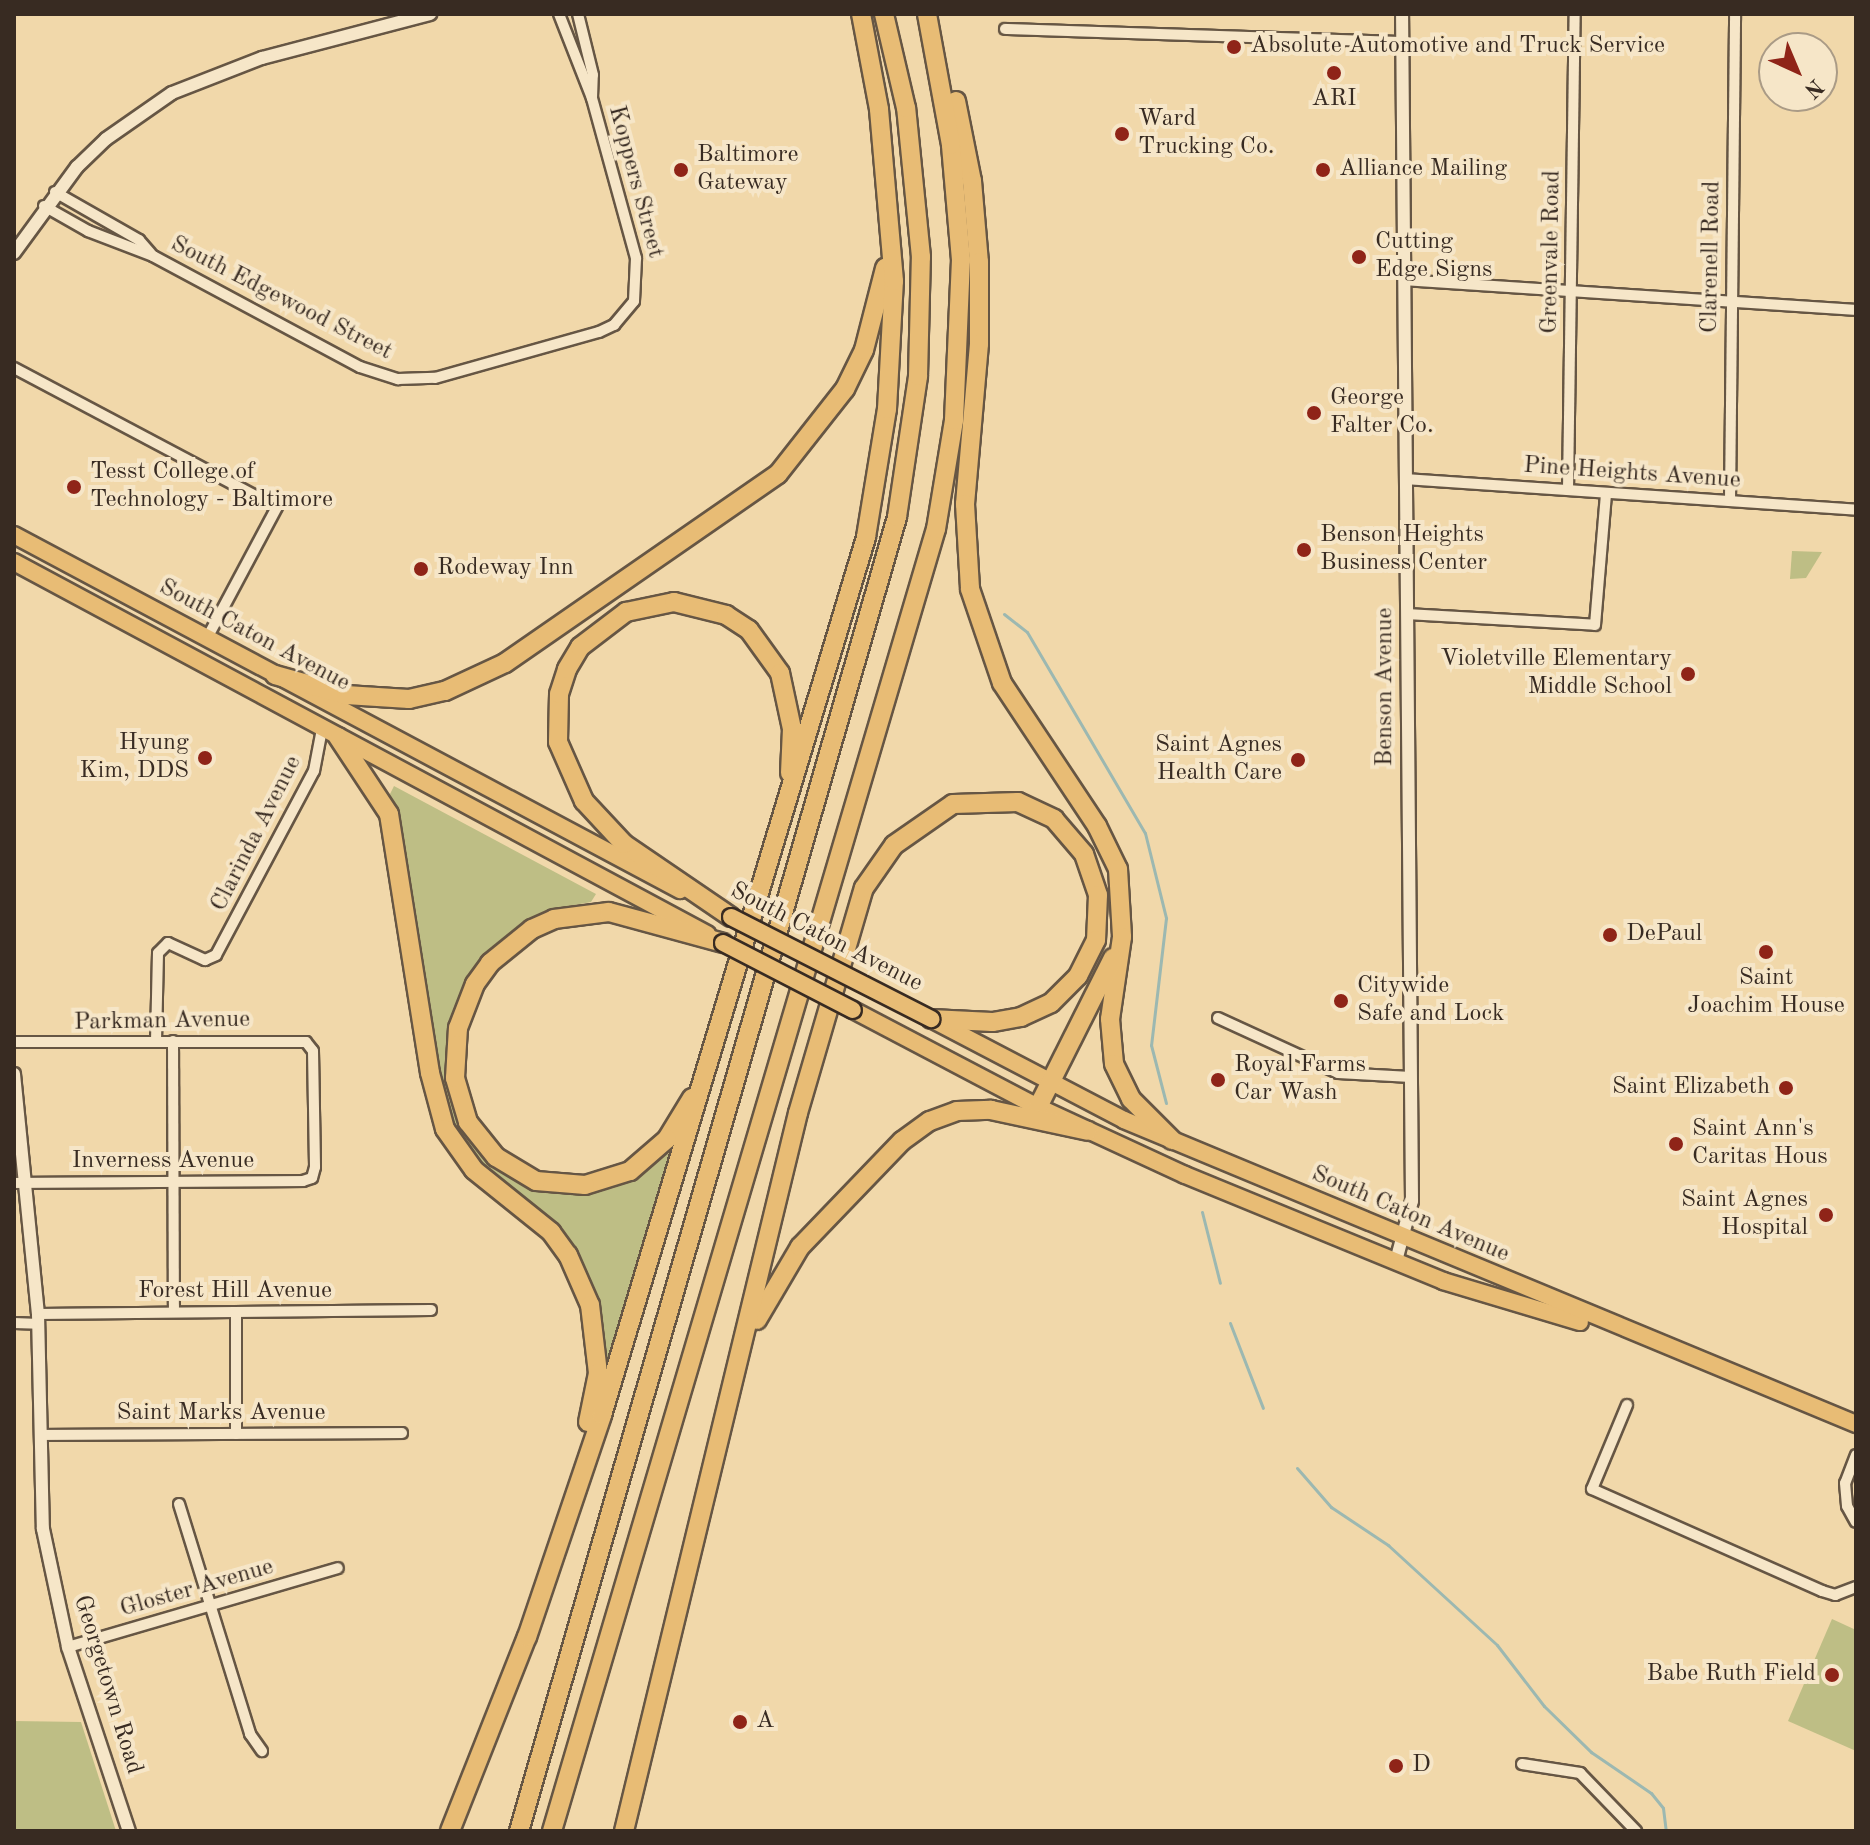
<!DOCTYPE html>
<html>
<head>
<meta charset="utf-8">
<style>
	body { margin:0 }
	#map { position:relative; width:1870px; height:1845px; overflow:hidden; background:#f1d8aa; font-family:"Old Standard TT",serif }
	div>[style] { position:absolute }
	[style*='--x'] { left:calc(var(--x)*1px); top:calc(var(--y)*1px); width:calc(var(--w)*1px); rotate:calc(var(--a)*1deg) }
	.green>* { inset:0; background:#bebe85 }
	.stream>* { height:3px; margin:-1.5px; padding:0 1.5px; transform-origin:1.5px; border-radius:1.5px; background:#9cb8b1 }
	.roads { filter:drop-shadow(2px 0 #665644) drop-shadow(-2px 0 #665644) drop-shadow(0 2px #665644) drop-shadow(0 -2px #665644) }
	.minor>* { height:10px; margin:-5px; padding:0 5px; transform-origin:5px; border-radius:5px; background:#f6e6c8 }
	.tertiary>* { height:12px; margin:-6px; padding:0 6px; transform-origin:6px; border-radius:6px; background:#f6e6c8 }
	.primary>* { height:16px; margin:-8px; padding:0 8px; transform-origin:8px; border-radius:8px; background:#e8bc75 }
	.motorway>* { height:18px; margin:-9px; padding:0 9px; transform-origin:9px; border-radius:9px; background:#e8bc75 }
	.bridges { filter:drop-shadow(2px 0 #382b22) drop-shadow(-2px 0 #382b22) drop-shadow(0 2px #382b22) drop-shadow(0 -2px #382b22) }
	.primary-bridge>* { height:16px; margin:-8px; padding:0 8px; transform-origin:8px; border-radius:8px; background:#e8bc75 }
	.dots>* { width:22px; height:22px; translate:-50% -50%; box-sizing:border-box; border:4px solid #f6e6c8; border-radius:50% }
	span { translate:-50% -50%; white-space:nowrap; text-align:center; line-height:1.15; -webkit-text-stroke:8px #f6e6c8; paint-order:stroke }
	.poi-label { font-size:24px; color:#382b22 }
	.left { translate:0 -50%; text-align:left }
	.right { translate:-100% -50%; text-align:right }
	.street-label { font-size:24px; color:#382b22 }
	.frame { position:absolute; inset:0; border:16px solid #382b22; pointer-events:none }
	.north { position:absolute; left:1758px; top:32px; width:80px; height:80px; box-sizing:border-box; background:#f6e6c8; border:2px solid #aa9b86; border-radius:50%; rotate:136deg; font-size:22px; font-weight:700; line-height:32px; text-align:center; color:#382b22 }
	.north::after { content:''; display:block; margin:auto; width:28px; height:36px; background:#8f2418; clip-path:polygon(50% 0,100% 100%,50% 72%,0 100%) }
</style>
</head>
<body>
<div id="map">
	<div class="green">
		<i style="clip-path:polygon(1792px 551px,1822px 552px,1806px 578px,1790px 579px)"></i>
		<i style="clip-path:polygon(394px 786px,596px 894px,591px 902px,553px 909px,518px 927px,489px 950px,456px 1005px,446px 1057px,449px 1092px,472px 1144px,506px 1175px,532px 1188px,576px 1194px,614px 1188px,677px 1148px,607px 1366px,602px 1322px,591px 1286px,473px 1160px,454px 1131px,438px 1075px,411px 887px,399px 820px,389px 796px)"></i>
		<i style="clip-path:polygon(1832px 1619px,1856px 1630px,1856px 1751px,1788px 1721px)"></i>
		<i style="clip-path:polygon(14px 1721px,81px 1722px,116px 1831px,14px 1831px)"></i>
	</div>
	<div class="stream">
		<i style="--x:1004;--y:614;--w:29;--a:38"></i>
		<i style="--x:1027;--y:632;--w:233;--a:59.6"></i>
		<i style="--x:1145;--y:833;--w:88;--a:76.1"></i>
		<i style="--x:1166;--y:918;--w:128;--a:96.7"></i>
		<i style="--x:1151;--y:1045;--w:60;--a:75.5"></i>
		<i style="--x:1202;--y:1212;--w:73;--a:75.8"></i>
		<i style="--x:1230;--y:1323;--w:91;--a:68.8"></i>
		<i style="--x:1297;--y:1468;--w:52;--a:48.9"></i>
		<i style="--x:1331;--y:1507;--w:69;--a:33.7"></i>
		<i style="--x:1388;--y:1545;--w:148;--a:42.5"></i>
		<i style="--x:1497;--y:1645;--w:77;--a:52.4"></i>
		<i style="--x:1544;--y:1706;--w:66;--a:44.4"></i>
		<i style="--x:1591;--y:1752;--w:73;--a:34.3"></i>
		<i style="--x:1651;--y:1793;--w:19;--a:51"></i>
		<i style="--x:1663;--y:1808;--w:23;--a:83"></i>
	</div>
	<div class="roads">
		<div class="minor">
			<i style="--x:559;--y:14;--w:90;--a:68.6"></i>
			<i style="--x:592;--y:98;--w:23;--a:-88"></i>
			<i style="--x:593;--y:75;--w:63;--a:-103.8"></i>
			<i style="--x:1005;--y:29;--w:398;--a:1.9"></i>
			<i style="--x:55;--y:192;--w:97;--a:29.7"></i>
			<i style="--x:139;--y:240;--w:18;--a:49"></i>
			<i style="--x:44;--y:206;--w:51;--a:29.6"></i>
			<i style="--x:88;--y:231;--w:70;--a:21"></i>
			<i style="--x:153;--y:256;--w:235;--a:28.2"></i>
			<i style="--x:360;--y:367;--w:40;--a:18"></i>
			<i style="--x:398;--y:379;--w:37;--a:-2"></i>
			<i style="--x:435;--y:378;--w:170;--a:-15.7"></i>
			<i style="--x:599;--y:332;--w:17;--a:-25"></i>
			<i style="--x:614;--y:325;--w:31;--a:-50"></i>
			<i style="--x:634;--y:301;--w:43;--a:-87.3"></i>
			<i style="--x:636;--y:258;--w:166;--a:-105.4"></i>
			<i style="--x:1404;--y:280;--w:453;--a:3.8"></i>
			<i style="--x:14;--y:368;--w:297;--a:27.9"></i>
			<i style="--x:277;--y:507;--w:149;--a:118.1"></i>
			<i style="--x:1406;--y:479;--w:451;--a:3.9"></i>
			<i style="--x:1568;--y:490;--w:476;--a:-89.2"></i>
			<i style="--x:1730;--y:501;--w:487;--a:-89.4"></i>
			<i style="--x:1407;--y:614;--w:188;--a:3.3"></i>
			<i style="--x:1595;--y:625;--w:132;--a:-85.2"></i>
			<i style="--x:1218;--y:1018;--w:132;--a:24.6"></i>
			<i style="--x:1338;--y:1073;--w:73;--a:3.1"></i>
			<i style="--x:156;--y:1041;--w:88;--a:-88.7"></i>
			<i style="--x:158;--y:953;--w:14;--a:-45"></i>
			<i style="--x:168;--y:943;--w:41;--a:24.7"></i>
			<i style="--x:205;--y:960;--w:12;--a:-24"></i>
			<i style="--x:216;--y:955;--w:208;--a:-62"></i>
			<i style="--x:314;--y:771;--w:43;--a:-79.2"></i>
			<i style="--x:173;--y:1041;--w:270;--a:89.8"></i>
			<i style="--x:14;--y:1042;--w:292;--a:0"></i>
			<i style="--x:306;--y:1042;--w:11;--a:52"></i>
			<i style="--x:313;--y:1051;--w:116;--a:89"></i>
			<i style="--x:315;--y:1167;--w:11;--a:105"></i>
			<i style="--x:312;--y:1178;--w:9;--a:162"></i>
			<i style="--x:303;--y:1181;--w:289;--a:179.6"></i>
			<i style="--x:236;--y:1313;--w:121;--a:90"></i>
			<i style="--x:38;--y:1314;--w:393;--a:-0.6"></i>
			<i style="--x:14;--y:1323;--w:25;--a:2"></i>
			<i style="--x:1627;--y:1405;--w:91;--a:112.6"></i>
			<i style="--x:1592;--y:1489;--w:252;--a:23.9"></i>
			<i style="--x:1822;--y:1591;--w:14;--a:17"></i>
			<i style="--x:1835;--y:1595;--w:22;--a:-21"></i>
			<i style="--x:40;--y:1435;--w:362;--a:-0.3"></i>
			<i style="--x:1856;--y:1455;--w:30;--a:111"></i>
			<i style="--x:1845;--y:1483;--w:23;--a:85"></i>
			<i style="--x:1847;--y:1506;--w:18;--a:61"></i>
			<i style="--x:179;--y:1504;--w:241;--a:72.8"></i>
			<i style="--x:250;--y:1734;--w:21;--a:55"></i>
			<i style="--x:68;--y:1647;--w:281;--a:-16.3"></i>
			<i style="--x:1522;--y:1764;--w:59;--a:8.8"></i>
			<i style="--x:1580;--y:1773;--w:81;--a:46"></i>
		</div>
		<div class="tertiary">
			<i style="--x:14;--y:253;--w:107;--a:-53.8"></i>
			<i style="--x:77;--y:167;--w:40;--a:-44"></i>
			<i style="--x:106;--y:139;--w:80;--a:-34.9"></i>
			<i style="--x:172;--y:93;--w:97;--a:-21.3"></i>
			<i style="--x:262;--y:58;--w:174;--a:-14.7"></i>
			<i style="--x:14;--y:1074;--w:241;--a:84.3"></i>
			<i style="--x:38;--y:1314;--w:215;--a:88.7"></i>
			<i style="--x:43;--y:1529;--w:121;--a:78"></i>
			<i style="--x:68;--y:1647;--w:194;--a:71.7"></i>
			<i style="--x:1396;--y:1261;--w:62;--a:-75.1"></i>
			<i style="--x:1412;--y:1201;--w:1187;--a:-90.48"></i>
		</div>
		<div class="primary">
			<i style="--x:14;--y:535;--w:755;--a:28.06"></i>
			<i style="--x:14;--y:562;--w:787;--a:28.23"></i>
			<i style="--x:853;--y:1010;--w:209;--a:27.7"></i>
			<i style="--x:1038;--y:1107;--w:162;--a:24.8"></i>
			<i style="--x:1185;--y:1175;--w:279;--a:22.3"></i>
			<i style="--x:1443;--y:1281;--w:143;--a:16.7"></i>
			<i style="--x:931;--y:1019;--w:218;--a:27.6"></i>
			<i style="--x:1124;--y:1120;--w:793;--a:22.55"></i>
		</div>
		<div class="motorway">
			<i style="--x:956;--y:101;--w:82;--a:78.7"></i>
			<i style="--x:972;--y:181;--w:81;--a:85.1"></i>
			<i style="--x:979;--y:262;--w:82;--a:90"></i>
			<i style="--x:979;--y:344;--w:161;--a:95"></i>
			<i style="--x:965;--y:504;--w:85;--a:86.6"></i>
			<i style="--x:970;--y:589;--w:99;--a:71.2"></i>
			<i style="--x:1002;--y:683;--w:172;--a:56.4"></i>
			<i style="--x:1097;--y:826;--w:48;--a:64"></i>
			<i style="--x:1118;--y:869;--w:68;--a:86.6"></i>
			<i style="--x:1122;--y:937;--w:83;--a:98.3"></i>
			<i style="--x:1110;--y:1019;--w:45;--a:84.9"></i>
			<i style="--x:1114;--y:1064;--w:39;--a:64"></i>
			<i style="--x:1131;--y:1099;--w:58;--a:45"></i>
			<i style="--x:275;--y:675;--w:74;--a:15.7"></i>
			<i style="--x:346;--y:695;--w:63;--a:3.6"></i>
			<i style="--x:409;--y:699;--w:37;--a:-13"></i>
			<i style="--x:445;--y:691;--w:66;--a:-25"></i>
			<i style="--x:505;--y:663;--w:332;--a:-34.7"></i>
			<i style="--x:778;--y:474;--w:108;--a:-51.8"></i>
			<i style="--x:845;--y:389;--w:43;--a:-64"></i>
			<i style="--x:864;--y:350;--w:85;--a:-75.6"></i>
			<i style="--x:338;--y:737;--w:92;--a:56.5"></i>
			<i style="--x:389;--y:814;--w:262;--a:81"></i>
			<i style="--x:430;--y:1073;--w:58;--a:75"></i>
			<i style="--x:445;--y:1129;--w:50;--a:54.7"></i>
			<i style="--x:474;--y:1170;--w:99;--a:38.8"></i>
			<i style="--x:551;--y:1232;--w:29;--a:54"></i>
			<i style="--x:568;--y:1255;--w:55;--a:66.3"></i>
			<i style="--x:590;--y:1305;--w:68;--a:83.3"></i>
			<i style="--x:598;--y:1373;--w:50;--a:101.5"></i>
			<i style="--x:731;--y:917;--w:130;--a:-145.7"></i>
			<i style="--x:624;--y:844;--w:59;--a:-132.9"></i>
			<i style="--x:584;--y:801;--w:64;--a:-113.8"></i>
			<i style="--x:558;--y:742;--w:48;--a:-88.8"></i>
			<i style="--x:559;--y:694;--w:26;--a:-72"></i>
			<i style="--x:567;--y:669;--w:26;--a:-59"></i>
			<i style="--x:580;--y:647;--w:58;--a:-37.3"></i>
			<i style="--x:626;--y:612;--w:49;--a:-11.8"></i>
			<i style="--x:674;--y:602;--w:54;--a:14"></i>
			<i style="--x:726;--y:615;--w:27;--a:33"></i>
			<i style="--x:749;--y:630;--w:53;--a:54.2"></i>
			<i style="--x:780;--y:673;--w:57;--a:77.9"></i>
			<i style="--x:792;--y:729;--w:44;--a:92.6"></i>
			<i style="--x:692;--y:1098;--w:48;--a:121.4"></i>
			<i style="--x:667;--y:1139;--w:49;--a:139.1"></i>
			<i style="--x:630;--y:1171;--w:47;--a:162.7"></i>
			<i style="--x:585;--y:1185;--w:49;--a:-175.3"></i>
			<i style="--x:536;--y:1181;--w:47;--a:-149"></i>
			<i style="--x:496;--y:1157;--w:45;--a:-128.7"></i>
			<i style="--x:468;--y:1122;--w:46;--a:-106.5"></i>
			<i style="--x:455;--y:1078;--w:50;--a:-86.6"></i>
			<i style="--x:458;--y:1028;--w:47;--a:-68.9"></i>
			<i style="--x:475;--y:984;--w:26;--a:-54"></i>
			<i style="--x:490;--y:963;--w:54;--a:-39"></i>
			<i style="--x:532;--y:929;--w:24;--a:-24"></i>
			<i style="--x:554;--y:919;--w:55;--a:-7.3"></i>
			<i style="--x:609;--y:912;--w:118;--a:15.2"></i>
			<i style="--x:1038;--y:1107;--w:167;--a:-63.3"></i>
			<i style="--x:757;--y:1320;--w:85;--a:-59.5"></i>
			<i style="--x:800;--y:1247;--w:147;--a:-46.1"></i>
			<i style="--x:902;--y:1141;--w:34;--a:-36"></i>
			<i style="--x:930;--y:1121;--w:29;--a:-20"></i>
			<i style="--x:957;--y:1111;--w:34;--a:-2"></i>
			<i style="--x:991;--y:1110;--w:99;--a:12.2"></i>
			<i style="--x:450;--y:1831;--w:209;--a:-68.4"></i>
			<i style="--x:527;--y:1637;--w:234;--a:-71.3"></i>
			<i style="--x:602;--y:1415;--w:917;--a:-73.26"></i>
			<i style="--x:866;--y:537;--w:130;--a:-80.7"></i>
			<i style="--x:887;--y:409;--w:128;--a:-86.9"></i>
			<i style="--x:894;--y:281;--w:173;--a:-95"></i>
			<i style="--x:879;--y:109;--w:97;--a:-100.7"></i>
			<i style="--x:519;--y:1831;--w:1367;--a:-73.95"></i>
			<i style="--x:897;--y:517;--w:143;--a:-81.5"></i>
			<i style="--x:918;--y:376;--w:119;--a:-88.6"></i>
			<i style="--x:921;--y:257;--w:150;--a:-95.7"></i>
			<i style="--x:906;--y:108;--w:97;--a:-103.2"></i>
			<i style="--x:552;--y:1831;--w:1357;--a:-73.57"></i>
			<i style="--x:936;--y:529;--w:110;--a:-80.6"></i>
			<i style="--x:954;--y:420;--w:160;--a:-87.5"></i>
			<i style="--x:961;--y:260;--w:115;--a:-95"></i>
			<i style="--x:951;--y:145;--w:133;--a:-100.4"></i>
			<i style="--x:624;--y:1831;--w:739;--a:-76.38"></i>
			<i style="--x:798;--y:1113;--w:234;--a:-73.7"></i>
			<i style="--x:864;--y:888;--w:52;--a:-55.1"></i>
			<i style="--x:894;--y:845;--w:72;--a:-34.8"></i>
			<i style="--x:953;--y:804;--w:65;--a:-1.8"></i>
			<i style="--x:1018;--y:802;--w:40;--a:25"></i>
			<i style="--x:1054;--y:819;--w:46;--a:49.4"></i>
			<i style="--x:1084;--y:854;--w:43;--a:71.1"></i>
			<i style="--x:1098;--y:895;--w:45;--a:92.5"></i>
			<i style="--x:1096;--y:940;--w:40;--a:116.6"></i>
			<i style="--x:1078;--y:976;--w:38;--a:135"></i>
			<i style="--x:1051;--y:1003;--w:33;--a:155"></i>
			<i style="--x:1021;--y:1017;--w:29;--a:170"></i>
			<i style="--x:992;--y:1022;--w:61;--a:-177.2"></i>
		</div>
	</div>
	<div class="bridges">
		<div class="primary-bridge">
			<i style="--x:731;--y:917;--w:225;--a:27"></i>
			<i style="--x:723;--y:943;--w:146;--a:27.3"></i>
		</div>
	</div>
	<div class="dots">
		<i style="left:1234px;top:47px;background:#8f2418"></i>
		<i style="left:1334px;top:73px;background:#8f2418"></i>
		<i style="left:1122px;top:134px;background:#8f2418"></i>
		<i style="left:681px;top:170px;background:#8f2418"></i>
		<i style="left:1323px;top:170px;background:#8f2418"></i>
		<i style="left:1359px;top:257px;background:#8f2418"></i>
		<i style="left:1314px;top:413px;background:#8f2418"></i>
		<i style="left:74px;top:487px;background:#8f2418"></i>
		<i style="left:1304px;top:550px;background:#8f2418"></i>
		<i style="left:421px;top:569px;background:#8f2418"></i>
		<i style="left:1688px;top:674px;background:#8f2418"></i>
		<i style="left:205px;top:758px;background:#8f2418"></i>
		<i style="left:1298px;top:760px;background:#8f2418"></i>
		<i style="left:1610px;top:935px;background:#8f2418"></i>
		<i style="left:1766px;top:952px;background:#8f2418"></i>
		<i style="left:1341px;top:1001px;background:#8f2418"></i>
		<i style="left:1218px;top:1080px;background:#8f2418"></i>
		<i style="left:1786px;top:1088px;background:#8f2418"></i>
		<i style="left:1676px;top:1144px;background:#8f2418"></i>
		<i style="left:1826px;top:1215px;background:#8f2418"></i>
		<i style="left:1832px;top:1675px;background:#8f2418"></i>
		<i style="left:740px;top:1722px;background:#8f2418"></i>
		<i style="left:1396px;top:1766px;background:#8f2418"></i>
	</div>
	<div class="poi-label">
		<span class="left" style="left:1250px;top:47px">Absolute Automotive and Truck Service</span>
		<span style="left:1334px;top:100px">ARI</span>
		<span class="left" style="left:1138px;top:134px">Ward<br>Trucking Co.</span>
		<span class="left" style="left:697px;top:170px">Baltimore<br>Gateway</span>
		<span class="left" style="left:1339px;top:170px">Alliance Mailing</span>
		<span class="left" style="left:1375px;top:257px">Cutting<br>Edge Signs</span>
		<span class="left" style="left:1330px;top:413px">George<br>Falter Co.</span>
		<span class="left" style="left:90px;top:487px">Tesst College of<br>Technology - Baltimore</span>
		<span class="left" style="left:1320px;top:550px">Benson Heights<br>Business Center</span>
		<span class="left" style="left:437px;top:569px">Rodeway Inn</span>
		<span class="right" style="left:1672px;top:674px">Violetville Elementary<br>Middle School</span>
		<span class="right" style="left:189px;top:758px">Hyung<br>Kim, DDS</span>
		<span class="right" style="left:1282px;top:760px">Saint Agnes<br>Health Care</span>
		<span class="left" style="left:1626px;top:935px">DePaul</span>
		<span style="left:1766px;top:993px">Saint<br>Joachim House</span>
		<span class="left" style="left:1357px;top:1001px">Citywide<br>Safe and Lock</span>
		<span class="left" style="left:1234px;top:1080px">Royal Farms<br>Car Wash</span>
		<span class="right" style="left:1770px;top:1088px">Saint Elizabeth</span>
		<span class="left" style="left:1692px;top:1144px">Saint Ann's<br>Caritas Hous</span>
		<span class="right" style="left:1808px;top:1215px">Saint Agnes<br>Hospital</span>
		<span class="right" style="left:1816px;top:1675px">Babe Ruth Field</span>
		<span class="left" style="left:756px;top:1722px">A</span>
		<span class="left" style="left:1412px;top:1766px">D</span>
	</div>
	<div class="street-label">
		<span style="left:635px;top:182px;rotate:75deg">Koppers Street</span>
		<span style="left:1552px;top:252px;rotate:-89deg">Greenvale Road</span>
		<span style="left:1712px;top:257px;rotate:-89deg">Clarenell Road</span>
		<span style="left:281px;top:299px;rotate:27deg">South Edgewood Street</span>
		<span style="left:1632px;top:474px;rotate:4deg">Pine Heights Avenue</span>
		<span style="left:254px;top:636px;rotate:28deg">South Caton Avenue</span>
		<span style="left:1386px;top:687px;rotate:-90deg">Benson Avenue</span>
		<span style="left:257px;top:834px;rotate:-63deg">Clarinda Avenue</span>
		<span style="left:826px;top:938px;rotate:27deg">South Caton Avenue</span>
		<span style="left:162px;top:1022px;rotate:-1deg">Parkman Avenue</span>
		<span style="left:163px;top:1162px">Inverness Avenue</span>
		<span style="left:1410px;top:1215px;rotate:23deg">South Caton Avenue</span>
		<span style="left:235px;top:1292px">Forest Hill Avenue</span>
		<span style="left:221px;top:1414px">Saint Marks Avenue</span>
		<span style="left:197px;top:1589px;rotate:-16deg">Gloster Avenue</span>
		<span style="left:107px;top:1685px;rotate:73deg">Georgetown Road</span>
	</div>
	<div class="frame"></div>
	<div class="north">N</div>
</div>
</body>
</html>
